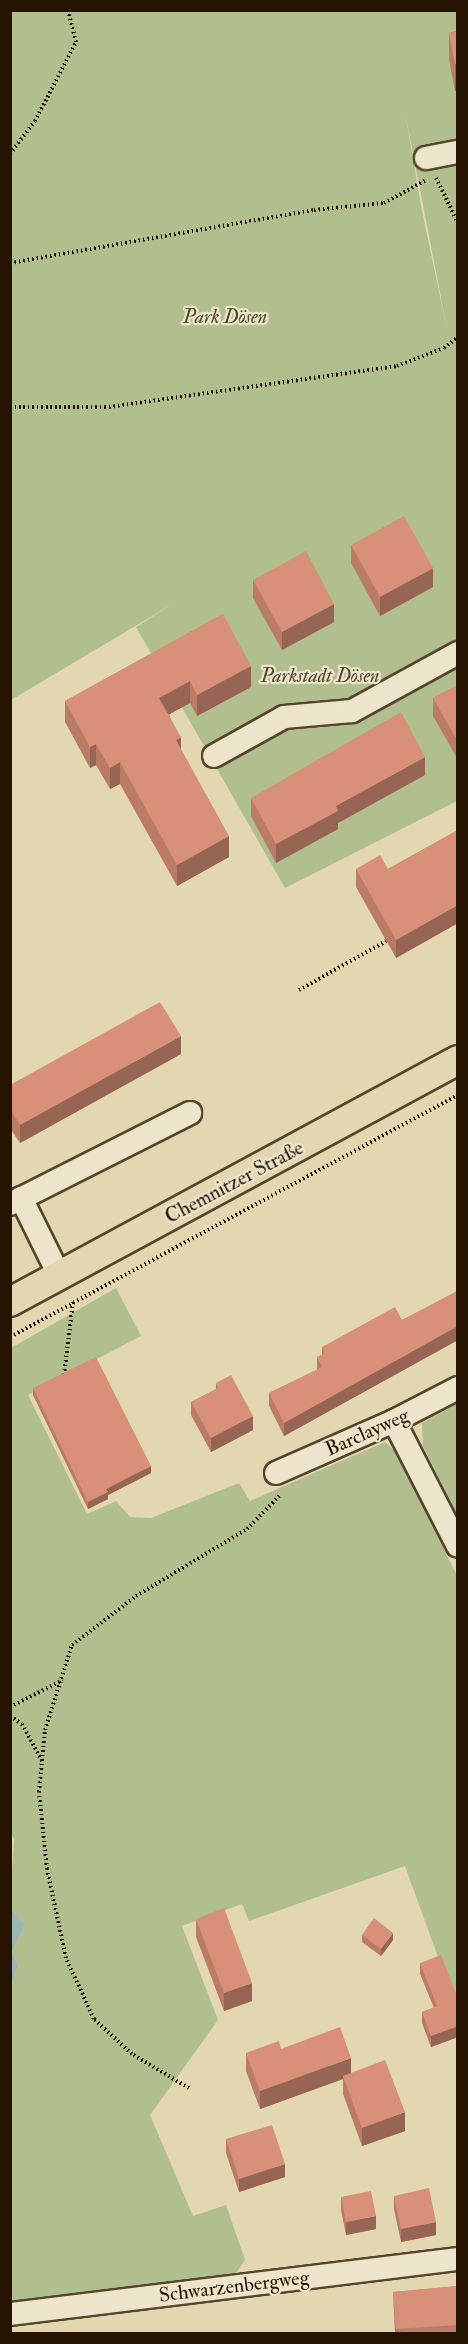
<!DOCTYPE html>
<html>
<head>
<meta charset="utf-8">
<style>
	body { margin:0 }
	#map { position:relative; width:468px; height:2344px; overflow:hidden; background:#e2d7b0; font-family:"IM FELL Double Pica",serif }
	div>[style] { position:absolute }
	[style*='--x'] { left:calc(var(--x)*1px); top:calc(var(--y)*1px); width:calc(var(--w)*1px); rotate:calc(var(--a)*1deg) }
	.green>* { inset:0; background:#b0bf8d }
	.water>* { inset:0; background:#9ab7b7 }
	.path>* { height:4px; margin-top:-2px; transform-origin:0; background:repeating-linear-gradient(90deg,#261401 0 1.5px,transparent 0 4.5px) }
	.roads { filter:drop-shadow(2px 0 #55452d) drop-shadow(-2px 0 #55452d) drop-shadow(0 2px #55452d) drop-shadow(0 -2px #55452d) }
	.minor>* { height:22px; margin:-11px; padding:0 11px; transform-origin:11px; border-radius:11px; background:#ece5cc }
	.major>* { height:28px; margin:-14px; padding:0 14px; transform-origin:14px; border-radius:14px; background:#e2d7b0 }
	.wall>* { inset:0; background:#ba7c67 }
	.shaded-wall>* { inset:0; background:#976554 }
	.building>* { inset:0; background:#d89078 }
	span { translate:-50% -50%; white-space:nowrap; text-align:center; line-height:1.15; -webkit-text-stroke:4.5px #ece5cc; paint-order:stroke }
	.park-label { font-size:20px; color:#4f472b; font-style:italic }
	.street-label { font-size:20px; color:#261401 }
	.frame { position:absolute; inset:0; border:12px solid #261401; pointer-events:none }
</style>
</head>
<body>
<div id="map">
	<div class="green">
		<i style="clip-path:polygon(evenodd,10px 11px,457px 11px,457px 801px,285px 888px,136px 627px,174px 603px,11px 700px,10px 11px,405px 112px,448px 334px,422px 211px,405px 112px)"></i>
		<i style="clip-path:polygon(116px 1288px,141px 1336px,28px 1395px,87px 1514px,116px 1501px,130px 1517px,151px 1518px,239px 1483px,250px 1501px,385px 1442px,397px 1453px,457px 1576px,457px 2009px,405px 1866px,249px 1921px,242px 1904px,182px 1926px,218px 2020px,150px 2115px,193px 2216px,226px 2205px,245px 2260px,237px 2272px,213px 2278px,11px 2303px,10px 1984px,18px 1966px,12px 1952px,25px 1925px,10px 1909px,14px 1839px,10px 1830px,11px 1348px)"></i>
		<i style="clip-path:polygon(457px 1404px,457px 1515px,423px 1446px,422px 1423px)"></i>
	</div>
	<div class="water">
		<i style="clip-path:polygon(11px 1909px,25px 1925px,12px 1952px,18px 1966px,11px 1984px)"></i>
	</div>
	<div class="path">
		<i style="--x:10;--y:154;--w:41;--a:-52.9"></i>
		<i style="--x:35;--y:121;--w:89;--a:-62.6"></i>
		<i style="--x:76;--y:42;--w:33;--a:-104"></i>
		<i style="--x:436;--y:178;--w:50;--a:63.9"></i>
		<i style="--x:10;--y:263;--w:309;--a:-9.9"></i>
		<i style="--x:314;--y:210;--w:70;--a:-5.7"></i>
		<i style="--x:384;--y:203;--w:48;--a:-28.7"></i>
		<i style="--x:10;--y:407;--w:99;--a:0"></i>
		<i style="--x:109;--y:407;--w:291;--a:-8.1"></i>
		<i style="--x:397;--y:366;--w:50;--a:-21"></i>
		<i style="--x:444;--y:348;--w:18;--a:-38"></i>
		<i style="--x:299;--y:990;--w:100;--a:-29.4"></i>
		<i style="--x:10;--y:1337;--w:509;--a:-28.38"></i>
		<i style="--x:64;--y:1375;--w:74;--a:-83"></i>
		<i style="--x:10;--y:1707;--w:59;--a:-27"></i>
		<i style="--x:10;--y:1716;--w:14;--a:34"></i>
		<i style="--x:22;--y:1724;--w:42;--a:61.6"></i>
		<i style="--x:189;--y:2088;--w:66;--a:-149.2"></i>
		<i style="--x:132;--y:2054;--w:52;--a:-137.4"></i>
		<i style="--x:94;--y:2019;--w:67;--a:-114.7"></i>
		<i style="--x:66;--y:1958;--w:91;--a:-102.1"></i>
		<i style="--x:47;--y:1869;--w:77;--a:-95.9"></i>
		<i style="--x:39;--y:1792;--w:62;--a:-84.5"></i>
		<i style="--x:45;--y:1730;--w:89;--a:-72.4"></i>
		<i style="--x:72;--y:1645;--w:81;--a:-37.4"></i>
		<i style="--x:136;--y:1596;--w:130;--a:-31.1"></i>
		<i style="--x:247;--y:1529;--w:49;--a:-45.8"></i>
	</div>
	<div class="roads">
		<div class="minor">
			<i style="--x:426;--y:158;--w:33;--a:-11"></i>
			<i style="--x:214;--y:756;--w:80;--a:-29.1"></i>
			<i style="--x:284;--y:717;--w:68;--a:-5"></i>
			<i style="--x:352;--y:711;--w:121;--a:-28.7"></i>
			<i style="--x:21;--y:1198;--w:86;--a:63.7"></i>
			<i style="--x:10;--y:1204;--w:202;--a:-26.8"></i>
			<i style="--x:394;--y:1421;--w:140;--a:62.9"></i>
			<i style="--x:276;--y:1473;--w:129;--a:-23.8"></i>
			<i style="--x:394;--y:1421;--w:72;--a:-27.3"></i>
			<i style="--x:10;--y:2314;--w:451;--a:-7"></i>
		</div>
		<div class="major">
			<i style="--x:10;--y:1302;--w:509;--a:-28.38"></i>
		</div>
	</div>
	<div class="wall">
		<i style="clip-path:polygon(456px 15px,458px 15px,458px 90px,455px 91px,449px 59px,449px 33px,456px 31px)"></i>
		<i style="clip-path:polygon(351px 545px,433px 587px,380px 616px,351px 563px)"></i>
		<i style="clip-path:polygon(253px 580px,334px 622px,282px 650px,253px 598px)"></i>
		<i style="clip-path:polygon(223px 614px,251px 687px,197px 716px,190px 703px,169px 714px,181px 749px,229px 857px,177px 886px,120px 784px,110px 789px,96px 765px,90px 768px,65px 722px,65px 701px)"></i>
		<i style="clip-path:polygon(458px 685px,458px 760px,433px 716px,433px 698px)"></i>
		<i style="clip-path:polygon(425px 775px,338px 823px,338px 829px,276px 863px,251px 816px,251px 798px)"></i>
		<i style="clip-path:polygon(458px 830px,458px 923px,396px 958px,356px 887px,356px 869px,388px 869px)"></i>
		<i style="clip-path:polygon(181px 1054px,20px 1143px,10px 1128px,10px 1085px)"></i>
		<i style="clip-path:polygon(458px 1292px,458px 1340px,284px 1436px,269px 1406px,269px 1393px,317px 1370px,317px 1357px,322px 1355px,322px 1347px,402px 1320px)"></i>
		<i style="clip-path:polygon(216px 1383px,253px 1430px,211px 1452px,191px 1415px,191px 1402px,216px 1389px)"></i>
		<i style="clip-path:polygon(33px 1388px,151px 1473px,108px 1495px,108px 1499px,88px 1509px,33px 1395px)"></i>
		<i style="clip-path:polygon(196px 1919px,252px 2001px,224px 2011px,196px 1937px)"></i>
		<i style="clip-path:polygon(362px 1935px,393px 1940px,381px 1956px,362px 1942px)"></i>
		<i style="clip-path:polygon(420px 1963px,458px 1999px,458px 2037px,431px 2047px,422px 2023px,422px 2012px,434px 2008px,420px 1974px)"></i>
		<i style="clip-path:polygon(281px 2049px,351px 2073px,405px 2131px,362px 2146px,343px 2094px,343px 2079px,260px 2109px,246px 2071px,246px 2053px)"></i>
		<i style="clip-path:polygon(226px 2139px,285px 2177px,239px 2192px,226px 2153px)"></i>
		<i style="clip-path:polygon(394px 2196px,436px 2235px,401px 2242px,394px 2209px)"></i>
		<i style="clip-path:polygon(341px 2197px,376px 2229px,346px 2235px,341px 2210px)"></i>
		<i style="clip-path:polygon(458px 2286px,458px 2334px,395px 2334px,393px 2292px)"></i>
	</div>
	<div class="shaded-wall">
		<i style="clip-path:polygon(458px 63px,458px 90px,455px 91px,455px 64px)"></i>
		<i style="clip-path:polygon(433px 568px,433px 587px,380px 616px,380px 597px)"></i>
		<i style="clip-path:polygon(334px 604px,334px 622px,282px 650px,282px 632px)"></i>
		<i style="clip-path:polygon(251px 666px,251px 687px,197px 716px,197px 695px)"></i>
		<i style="clip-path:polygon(190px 681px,190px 703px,159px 720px,159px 698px)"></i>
		<i style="clip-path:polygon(181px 737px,181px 758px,176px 740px)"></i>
		<i style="clip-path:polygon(96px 744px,96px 765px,90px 768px,90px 747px)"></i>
		<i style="clip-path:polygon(425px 757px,425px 775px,338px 823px,338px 829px,276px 863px,276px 844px,336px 806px)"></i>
		<i style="clip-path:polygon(120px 762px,120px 784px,110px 789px,110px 768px)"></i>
		<i style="clip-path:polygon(229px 836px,229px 857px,177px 886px,177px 865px)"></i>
		<i style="clip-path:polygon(458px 905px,458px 923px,396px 958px,396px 940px)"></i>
		<i style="clip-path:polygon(181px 1036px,181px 1054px,20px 1143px,20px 1125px)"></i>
		<i style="clip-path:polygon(458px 1326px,458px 1340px,284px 1436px,284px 1423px)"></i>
		<i style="clip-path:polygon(253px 1416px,253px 1430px,211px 1452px,211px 1438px)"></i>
		<i style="clip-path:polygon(151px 1466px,151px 1473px,108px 1495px,108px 1499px,88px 1509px,88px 1502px,106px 1489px)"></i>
		<i style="clip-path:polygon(393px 1933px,393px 1940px,381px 1956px,381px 1949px)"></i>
		<i style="clip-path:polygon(252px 1983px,252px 2001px,224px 2011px,224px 1993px)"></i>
		<i style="clip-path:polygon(458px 2026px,458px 2037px,431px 2047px,431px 2036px)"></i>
		<i style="clip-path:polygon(351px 2058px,351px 2076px,343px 2076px,343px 2079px,260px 2109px,260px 2091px)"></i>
		<i style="clip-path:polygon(405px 2112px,405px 2131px,362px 2146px,362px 2128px)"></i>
		<i style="clip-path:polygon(285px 2164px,285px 2177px,239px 2192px,239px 2179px)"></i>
		<i style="clip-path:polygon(376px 2216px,376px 2229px,346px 2235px,346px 2222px)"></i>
		<i style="clip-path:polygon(436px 2222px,436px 2235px,401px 2242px,401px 2229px)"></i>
	</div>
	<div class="building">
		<i style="clip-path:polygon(458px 31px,458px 63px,455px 64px,449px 33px)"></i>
		<i style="clip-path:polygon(404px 516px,433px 568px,380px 597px,351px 545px)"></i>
		<i style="clip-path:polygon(306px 551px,334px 604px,282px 632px,253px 580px)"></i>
		<i style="clip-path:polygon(223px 614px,251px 666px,197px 695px,190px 681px,159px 698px,181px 737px,176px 740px,229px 836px,177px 865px,120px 762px,110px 768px,96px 744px,90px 747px,65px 701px)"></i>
		<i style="clip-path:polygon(458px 685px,458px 742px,433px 698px)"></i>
		<i style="clip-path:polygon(401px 712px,425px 757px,336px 806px,338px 811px,276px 844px,251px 798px)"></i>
		<i style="clip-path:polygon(458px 830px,458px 905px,396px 940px,356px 869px,380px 855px,388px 869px)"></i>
		<i style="clip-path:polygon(160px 1002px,181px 1036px,20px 1125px,10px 1109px,10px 1085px)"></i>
		<i style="clip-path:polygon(457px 1291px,458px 1326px,284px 1423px,269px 1393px,322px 1367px,317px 1357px,325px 1353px,322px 1347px,395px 1307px,402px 1320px)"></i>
		<i style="clip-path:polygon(96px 1357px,151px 1466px,106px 1489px,108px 1492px,88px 1502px,33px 1388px)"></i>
		<i style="clip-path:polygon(231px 1375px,253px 1416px,211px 1438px,191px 1402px,218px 1388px,216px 1383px)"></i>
		<i style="clip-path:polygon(224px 1908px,252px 1983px,224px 1993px,196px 1919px)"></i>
		<i style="clip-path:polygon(374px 1918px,393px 1933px,381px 1949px,362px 1935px)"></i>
		<i style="clip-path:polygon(441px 1955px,458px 1999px,458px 2026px,431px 2036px,422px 2012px,437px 2006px,420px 1963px)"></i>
		<i style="clip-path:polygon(340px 2027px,351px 2058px,260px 2091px,246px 2053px,279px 2041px,281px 2049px)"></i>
		<i style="clip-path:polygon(385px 2060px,405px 2112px,362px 2128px,343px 2076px)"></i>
		<i style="clip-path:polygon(272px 2125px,285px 2164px,239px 2179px,226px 2139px)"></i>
		<i style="clip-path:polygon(429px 2188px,436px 2222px,401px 2229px,394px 2196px)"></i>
		<i style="clip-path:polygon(371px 2191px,376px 2216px,346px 2222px,341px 2197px)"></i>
		<i style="clip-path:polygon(458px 2286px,458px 2325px,396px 2329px,393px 2292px)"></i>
	</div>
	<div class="park-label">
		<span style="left:225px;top:316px">Park Dösen</span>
		<span style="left:320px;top:675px">Parkstadt Dösen</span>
	</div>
	<div class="street-label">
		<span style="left:234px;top:1182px;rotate:-28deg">Chemnitzer Straße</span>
		<span style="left:367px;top:1432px;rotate:-24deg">Barclayweg</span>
		<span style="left:234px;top:2286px;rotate:-7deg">Schwarzenbergweg</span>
	</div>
	<div class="frame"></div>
</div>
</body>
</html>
